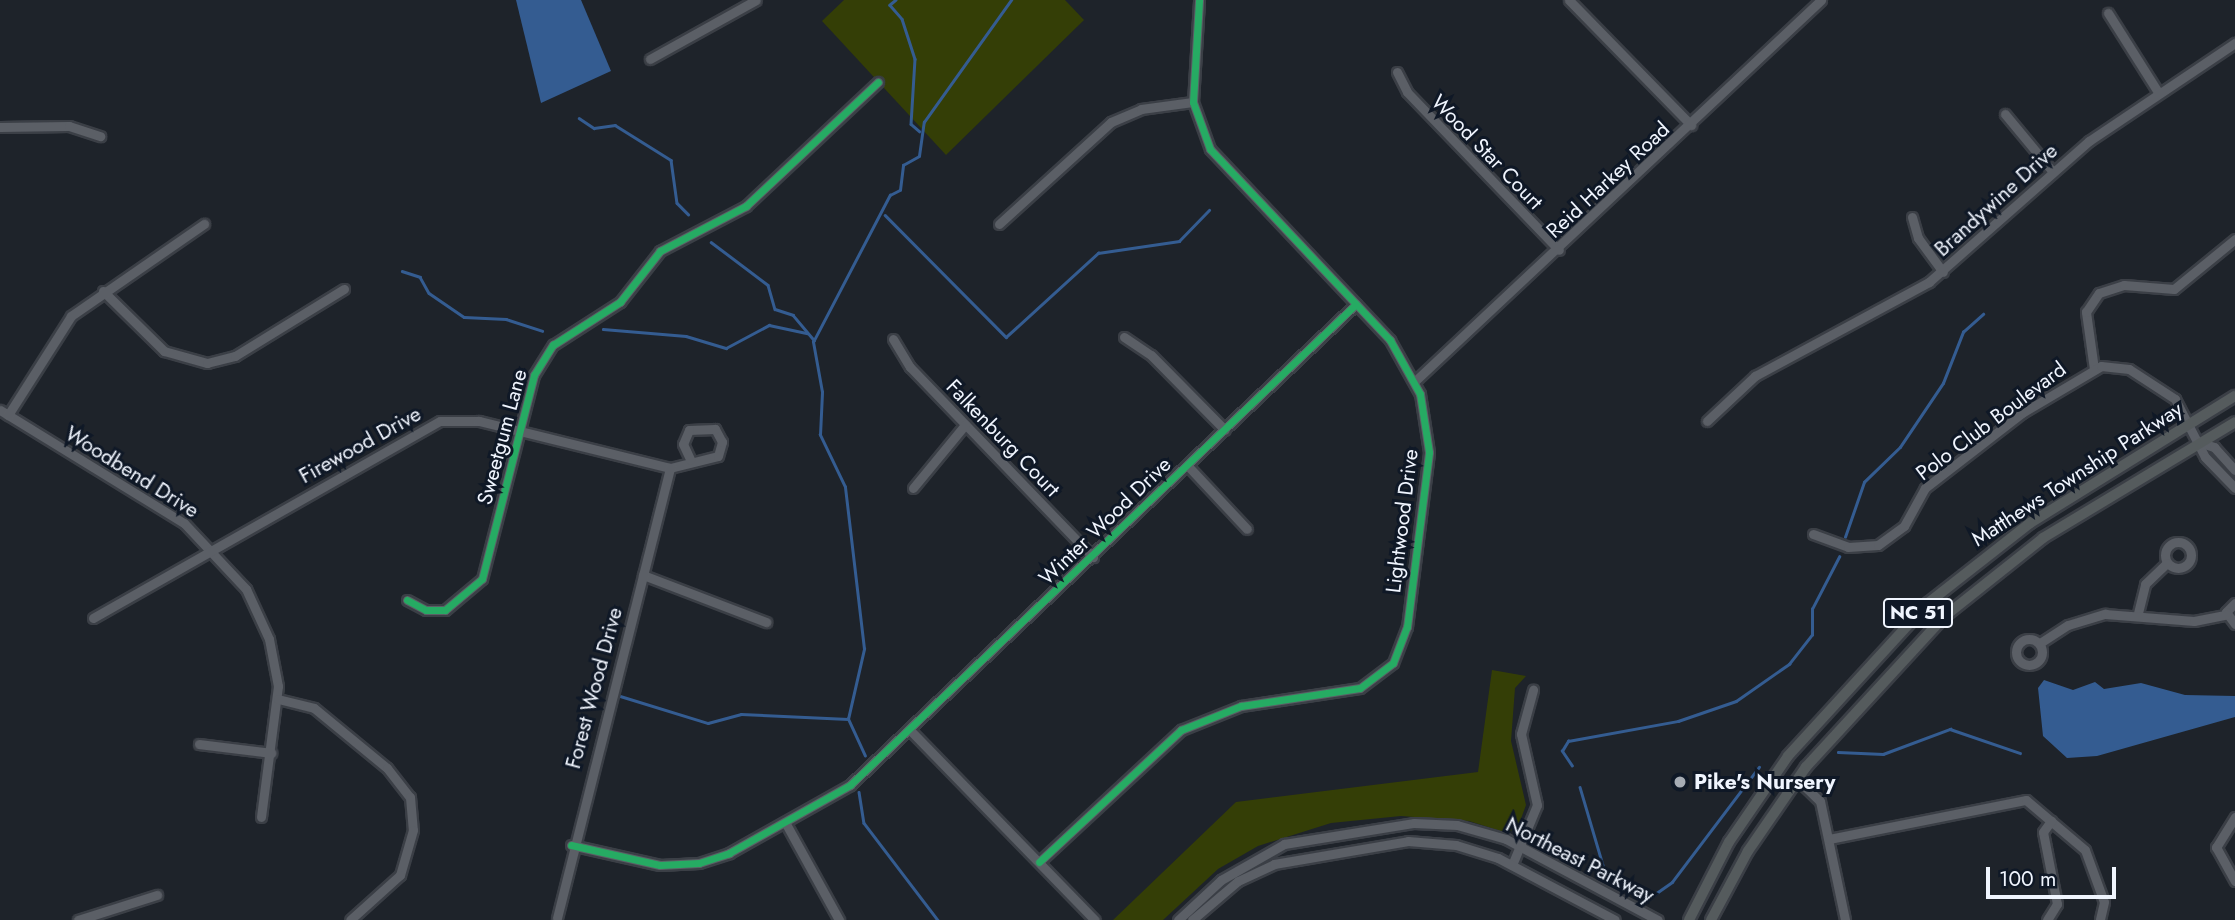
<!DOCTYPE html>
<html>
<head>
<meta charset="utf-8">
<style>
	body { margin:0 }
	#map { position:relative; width:2235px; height:920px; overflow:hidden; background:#1e232a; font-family:Jost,sans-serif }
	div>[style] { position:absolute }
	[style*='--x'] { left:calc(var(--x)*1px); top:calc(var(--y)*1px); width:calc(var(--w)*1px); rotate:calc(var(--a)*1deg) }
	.green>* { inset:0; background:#343e06 }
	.water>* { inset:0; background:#345c91 }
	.stream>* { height:2.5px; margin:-1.25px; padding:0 1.25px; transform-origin:1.25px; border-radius:1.25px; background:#345c91 }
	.roads { filter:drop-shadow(2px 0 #3b3f46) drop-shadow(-2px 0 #3b3f46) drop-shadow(0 2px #3b3f46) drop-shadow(0 -2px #3b3f46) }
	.minor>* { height:9px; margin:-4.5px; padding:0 4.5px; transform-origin:4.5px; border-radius:4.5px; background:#5b5f66 }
	.minor>.ring { margin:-4.5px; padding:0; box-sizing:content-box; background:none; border:9px solid #5b5f66; border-radius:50% }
	.major>* { height:10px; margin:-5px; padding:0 5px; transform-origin:5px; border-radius:5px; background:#555b5d }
	.cycleway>* { height:7px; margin:-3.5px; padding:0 3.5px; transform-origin:3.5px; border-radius:3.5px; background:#26ab63 }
	.dots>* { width:19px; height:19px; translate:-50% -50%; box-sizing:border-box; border:4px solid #0f1826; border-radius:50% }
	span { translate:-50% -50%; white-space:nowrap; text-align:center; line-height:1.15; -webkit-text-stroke:6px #0f1826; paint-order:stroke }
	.shield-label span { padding:2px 5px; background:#0f1826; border:2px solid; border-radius:5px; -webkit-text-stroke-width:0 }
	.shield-label { font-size:19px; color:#f0f5fe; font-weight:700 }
	.street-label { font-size:21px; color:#f0f5fe }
	.poi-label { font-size:21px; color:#f0f5fe; font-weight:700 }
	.left { translate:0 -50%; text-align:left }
	.scale { position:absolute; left:1986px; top:867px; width:130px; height:32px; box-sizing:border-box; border:4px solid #f0f5fe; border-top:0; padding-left:9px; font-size:21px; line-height:24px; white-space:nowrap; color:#f0f5fe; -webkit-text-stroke:5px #0f1826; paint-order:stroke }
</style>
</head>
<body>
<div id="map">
	<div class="green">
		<i style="clip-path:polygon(844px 0,1065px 0,1084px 20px,946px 155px,822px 21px)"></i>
		<i style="clip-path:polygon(1492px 670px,1526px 676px,1515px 688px,1511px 741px,1526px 805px,1518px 827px,1507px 833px,1469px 821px,1401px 816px,1331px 823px,1258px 846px,1218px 869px,1163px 920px,1113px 920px,1236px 802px,1478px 772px)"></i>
	</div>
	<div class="water">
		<i style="clip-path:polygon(516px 0,581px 0,611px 71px,541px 103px)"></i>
		<i style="clip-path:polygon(2044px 680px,2073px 690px,2095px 682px,2104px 689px,2141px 683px,2185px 695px,2235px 696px,2235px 717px,2097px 756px,2067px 758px,2043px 736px,2038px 688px)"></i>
	</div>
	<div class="stream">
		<i style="--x:896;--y:0;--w:8;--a:140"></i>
		<i style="--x:890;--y:5;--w:18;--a:49"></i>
		<i style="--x:902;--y:19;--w:42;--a:72"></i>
		<i style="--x:915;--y:59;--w:65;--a:93.5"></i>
		<i style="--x:911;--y:124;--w:11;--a:41"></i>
		<i style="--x:579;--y:118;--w:18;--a:34"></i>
		<i style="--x:594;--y:128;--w:21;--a:-8"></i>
		<i style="--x:615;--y:125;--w:66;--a:32"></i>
		<i style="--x:671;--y:160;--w:43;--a:82.1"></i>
		<i style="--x:677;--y:203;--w:16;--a:45"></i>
		<i style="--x:885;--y:215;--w:172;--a:45.2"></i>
		<i style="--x:1006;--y:337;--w:125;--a:-42.4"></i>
		<i style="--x:1098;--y:253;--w:82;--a:-8.4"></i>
		<i style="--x:1179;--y:241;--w:43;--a:-45.9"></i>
		<i style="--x:711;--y:242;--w:71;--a:37"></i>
		<i style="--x:768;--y:285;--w:25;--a:74"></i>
		<i style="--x:775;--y:309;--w:19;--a:18"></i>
		<i style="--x:793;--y:315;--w:33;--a:50"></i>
		<i style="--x:402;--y:271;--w:19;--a:18"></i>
		<i style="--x:420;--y:277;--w:18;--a:61"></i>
		<i style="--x:429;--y:293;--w:42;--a:34.4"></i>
		<i style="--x:464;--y:317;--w:42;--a:2.7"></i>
		<i style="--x:506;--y:319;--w:38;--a:18"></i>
		<i style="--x:603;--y:329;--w:83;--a:4.8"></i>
		<i style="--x:686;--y:336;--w:42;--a:16.7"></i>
		<i style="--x:726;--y:348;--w:49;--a:-28.1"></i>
		<i style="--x:769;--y:325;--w:39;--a:12"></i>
		<i style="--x:1845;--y:537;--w:58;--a:-70.9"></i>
		<i style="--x:1864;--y:482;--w:50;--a:-44.2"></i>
		<i style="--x:1900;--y:447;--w:77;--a:-56.1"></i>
		<i style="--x:1943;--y:383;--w:55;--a:-68.6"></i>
		<i style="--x:1963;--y:332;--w:27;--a:-42"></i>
		<i style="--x:617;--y:695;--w:95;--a:17.1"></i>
		<i style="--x:708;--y:723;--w:34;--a:-15"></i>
		<i style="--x:741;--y:714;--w:107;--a:2.7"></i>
		<i style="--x:1838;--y:752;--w:45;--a:2.5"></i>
		<i style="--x:1883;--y:754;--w:72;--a:-20.5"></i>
		<i style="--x:1950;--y:729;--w:74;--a:18.9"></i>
		<i style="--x:865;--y:756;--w:41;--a:-114.7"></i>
		<i style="--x:848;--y:719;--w:72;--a:-77.1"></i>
		<i style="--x:864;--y:649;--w:163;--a:-96.7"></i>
		<i style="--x:845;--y:487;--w:58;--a:-115.7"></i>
		<i style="--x:820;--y:435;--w:43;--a:-87.3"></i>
		<i style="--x:822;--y:392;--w:51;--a:-100.2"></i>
		<i style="--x:813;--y:342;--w:166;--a:-62.4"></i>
		<i style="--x:890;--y:195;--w:11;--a:-27"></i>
		<i style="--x:900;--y:190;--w:25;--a:-83"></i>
		<i style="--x:903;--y:165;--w:18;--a:-29"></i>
		<i style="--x:919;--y:156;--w:34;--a:-82"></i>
		<i style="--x:924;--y:122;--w:150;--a:-54.5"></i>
		<i style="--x:1572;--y:766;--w:18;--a:-124"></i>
		<i style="--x:1562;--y:751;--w:12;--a:-59"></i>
		<i style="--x:1568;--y:741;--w:112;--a:-10.3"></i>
		<i style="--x:1678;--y:721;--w:61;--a:-19"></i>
		<i style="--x:1736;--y:701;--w:65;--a:-34.9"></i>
		<i style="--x:1789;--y:664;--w:37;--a:-52"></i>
		<i style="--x:1812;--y:635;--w:26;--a:-90"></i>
		<i style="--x:1812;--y:609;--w:59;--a:-62.6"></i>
		<i style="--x:1580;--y:787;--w:89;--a:73.6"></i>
		<i style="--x:1605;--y:872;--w:21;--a:49"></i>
		<i style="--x:859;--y:792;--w:31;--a:81"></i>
		<i style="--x:864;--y:823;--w:122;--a:52.7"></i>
		<i style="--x:1645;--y:901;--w:33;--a:-35"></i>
		<i style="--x:1672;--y:882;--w:144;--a:-52.9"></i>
	</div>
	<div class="roads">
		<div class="minor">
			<i style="--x:1569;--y:0;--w:175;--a:45.7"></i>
			<i style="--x:2108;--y:13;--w:93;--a:57.7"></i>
			<i style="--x:650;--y:59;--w:121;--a:-29.1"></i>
			<i style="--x:1397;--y:72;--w:22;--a:63"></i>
			<i style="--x:1407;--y:92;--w:219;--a:46.1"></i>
			<i style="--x:2005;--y:114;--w:75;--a:50.4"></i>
			<i style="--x:0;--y:127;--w:69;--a:-0.8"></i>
			<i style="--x:69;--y:126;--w:33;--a:18"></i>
			<i style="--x:1912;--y:217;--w:22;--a:74"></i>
			<i style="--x:1918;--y:238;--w:42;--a:53.7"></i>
			<i style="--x:999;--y:224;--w:151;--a:-42.3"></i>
			<i style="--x:1111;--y:122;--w:33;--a:-23"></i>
			<i style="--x:1141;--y:109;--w:52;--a:-7.7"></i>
			<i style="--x:103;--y:291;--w:86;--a:44.5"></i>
			<i style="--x:164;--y:351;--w:45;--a:15.6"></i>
			<i style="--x:207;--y:363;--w:29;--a:-14"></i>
			<i style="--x:235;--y:356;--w:128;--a:-31.6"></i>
			<i style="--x:1124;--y:337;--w:32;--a:34"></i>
			<i style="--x:1151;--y:355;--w:105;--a:45.4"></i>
			<i style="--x:893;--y:339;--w:33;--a:59"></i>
			<i style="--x:910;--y:367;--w:264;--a:46.1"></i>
			<i style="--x:2094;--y:369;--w:58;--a:-98"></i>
			<i style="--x:2086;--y:312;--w:23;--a:-56"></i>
			<i style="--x:2099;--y:293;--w:26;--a:-18"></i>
			<i style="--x:2124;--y:285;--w:50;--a:4.6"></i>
			<i style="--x:2174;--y:289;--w:79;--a:-39.3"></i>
			<i style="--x:1415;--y:381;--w:557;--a:-43.18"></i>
			<i style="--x:0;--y:410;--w:216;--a:31.6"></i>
			<i style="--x:184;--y:523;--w:91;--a:46.8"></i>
			<i style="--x:246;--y:589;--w:55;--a:65.3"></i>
			<i style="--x:269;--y:639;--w:48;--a:79.2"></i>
			<i style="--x:278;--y:686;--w:132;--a:97.4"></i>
			<i style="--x:8;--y:415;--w:117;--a:-57.5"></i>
			<i style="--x:71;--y:316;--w:162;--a:-34.7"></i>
			<i style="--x:1707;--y:421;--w:66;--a:-43.2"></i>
			<i style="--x:1755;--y:376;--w:198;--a:-28.4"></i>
			<i style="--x:1929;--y:282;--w:213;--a:-41.4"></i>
			<i style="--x:2089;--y:141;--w:176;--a:-33.9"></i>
			<i style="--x:2201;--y:443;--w:14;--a:17"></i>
			<i style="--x:2214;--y:447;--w:31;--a:48"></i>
			<i style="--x:1188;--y:466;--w:86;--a:46.9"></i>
			<i style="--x:670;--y:468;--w:49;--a:-14"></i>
			<i style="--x:718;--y:456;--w:15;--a:-74"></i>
			<i style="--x:722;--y:442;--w:15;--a:-118"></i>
			<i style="--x:715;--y:429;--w:26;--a:178"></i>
			<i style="--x:689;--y:430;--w:15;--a:113"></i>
			<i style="--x:683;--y:444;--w:17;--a:65"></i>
			<i style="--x:913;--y:488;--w:82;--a:-50.5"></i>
			<i style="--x:1813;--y:534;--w:37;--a:20"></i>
			<i style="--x:1848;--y:547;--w:30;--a:-4"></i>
			<i style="--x:1878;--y:545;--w:32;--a:-36"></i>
			<i style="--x:1904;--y:526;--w:43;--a:-61.1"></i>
			<i style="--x:1925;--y:488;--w:123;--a:-37.7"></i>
			<i style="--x:2022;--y:413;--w:92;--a:-30.7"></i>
			<i style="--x:2101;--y:366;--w:28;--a:6"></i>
			<i style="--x:2129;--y:369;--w:55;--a:33.1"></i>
			<i style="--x:2175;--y:399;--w:65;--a:62.7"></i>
			<i style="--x:2205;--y:457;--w:43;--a:45.9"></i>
			<i class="ring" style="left:2165px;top:542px;width:17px;height:17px"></i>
			<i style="--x:643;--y:575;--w:132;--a:20.9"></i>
			<i style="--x:407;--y:600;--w:21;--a:28"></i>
			<i style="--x:426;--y:610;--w:19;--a:0"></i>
			<i style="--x:445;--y:610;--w:48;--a:-40"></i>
			<i style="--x:482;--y:579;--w:211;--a:-75.7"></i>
			<i style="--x:534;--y:375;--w:36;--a:-58"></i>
			<i style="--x:553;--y:345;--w:80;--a:-32.7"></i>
			<i style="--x:620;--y:302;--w:65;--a:-51.9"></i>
			<i style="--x:660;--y:251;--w:97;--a:-27.6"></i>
			<i style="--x:746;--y:206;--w:181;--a:-43.2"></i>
			<i style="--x:2235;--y:603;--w:13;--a:135"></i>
			<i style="--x:2226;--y:612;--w:15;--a:53"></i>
			<i style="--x:2138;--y:613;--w:30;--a:-76"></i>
			<i style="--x:2145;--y:584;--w:30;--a:-44"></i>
			<i style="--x:93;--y:618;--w:399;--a:-29.6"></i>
			<i style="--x:440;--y:421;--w:39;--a:0"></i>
			<i style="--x:479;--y:421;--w:197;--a:13.8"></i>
			<i class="ring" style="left:2016px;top:639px;width:17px;height:17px"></i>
			<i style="--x:2040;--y:643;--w:33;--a:-33"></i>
			<i style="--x:2068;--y:625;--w:39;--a:-17"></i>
			<i style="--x:2105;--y:614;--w:89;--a:4.5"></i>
			<i style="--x:2194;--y:621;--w:33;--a:-11"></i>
			<i style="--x:278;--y:699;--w:37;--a:14"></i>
			<i style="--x:314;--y:708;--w:94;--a:39.4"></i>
			<i style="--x:387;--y:768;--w:37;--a:52"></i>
			<i style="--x:410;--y:797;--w:33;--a:85"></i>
			<i style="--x:413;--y:830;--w:47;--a:106.1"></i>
			<i style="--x:400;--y:875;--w:67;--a:138"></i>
			<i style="--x:912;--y:732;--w:262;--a:45.8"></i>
			<i style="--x:199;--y:744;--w:73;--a:7.1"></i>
			<i style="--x:1797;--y:779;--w:32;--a:44"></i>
			<i style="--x:1820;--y:801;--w:122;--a:78.1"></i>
			<i style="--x:2235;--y:817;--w:36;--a:122"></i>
			<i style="--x:2216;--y:847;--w:39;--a:61"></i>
			<i style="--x:785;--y:822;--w:112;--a:61.1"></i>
			<i style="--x:1829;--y:839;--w:201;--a:-11.2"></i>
			<i style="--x:2026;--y:800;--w:77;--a:40.3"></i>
			<i style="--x:2085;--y:850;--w:55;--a:69.9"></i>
			<i style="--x:2104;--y:902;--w:18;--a:103"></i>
			<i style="--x:571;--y:845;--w:91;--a:12.7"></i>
			<i style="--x:660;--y:865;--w:39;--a:-3"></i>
			<i style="--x:699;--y:863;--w:32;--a:-18"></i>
			<i style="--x:729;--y:853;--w:139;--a:-29.3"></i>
			<i style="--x:850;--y:785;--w:698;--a:-43.55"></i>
			<i style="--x:1039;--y:862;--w:194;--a:-42.9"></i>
			<i style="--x:1181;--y:730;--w:65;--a:-21.8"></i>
			<i style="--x:1241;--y:706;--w:120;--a:-8.6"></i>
			<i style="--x:1360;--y:688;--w:41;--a:-37.1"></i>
			<i style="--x:1393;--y:663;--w:39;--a:-69"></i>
			<i style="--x:1407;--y:627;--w:176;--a:-82.8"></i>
			<i style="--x:1429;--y:452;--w:59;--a:-98.8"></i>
			<i style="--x:1420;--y:394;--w:62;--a:-119.1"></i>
			<i style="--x:1390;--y:340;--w:262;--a:-133.3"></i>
			<i style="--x:1210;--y:149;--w:50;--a:-109.9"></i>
			<i style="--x:1193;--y:102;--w:102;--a:-86.6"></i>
			<i style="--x:1512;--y:865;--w:65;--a:-67.4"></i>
			<i style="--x:1537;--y:805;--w:73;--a:-102.7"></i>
			<i style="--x:1521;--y:734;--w:46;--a:-74.7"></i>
			<i style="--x:557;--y:918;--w:464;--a:-75.9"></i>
			<i style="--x:78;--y:920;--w:83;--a:-17.6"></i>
			<i style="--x:1178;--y:920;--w:59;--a:-42.9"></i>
			<i style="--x:1221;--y:880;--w:73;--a:-29.7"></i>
			<i style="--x:1284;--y:844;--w:132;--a:-9.2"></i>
			<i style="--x:1414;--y:823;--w:43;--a:2.7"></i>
			<i style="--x:1457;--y:825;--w:51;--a:15.9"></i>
			<i style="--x:1506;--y:839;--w:172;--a:28.1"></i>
			<i style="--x:1192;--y:920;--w:60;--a:-40.3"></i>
			<i style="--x:1238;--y:881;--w:40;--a:-25"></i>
			<i style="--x:1274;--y:864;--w:136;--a:-9.7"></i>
			<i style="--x:1408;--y:841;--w:48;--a:4.8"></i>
			<i style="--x:1456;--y:845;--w:44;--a:17.2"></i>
			<i style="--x:1498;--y:858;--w:132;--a:27.9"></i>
			<i style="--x:2047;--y:920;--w:19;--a:-58"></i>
			<i style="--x:2057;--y:904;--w:73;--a:-101"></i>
			<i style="--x:2043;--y:832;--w:14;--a:-54"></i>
		</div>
		<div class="major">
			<i style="--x:1689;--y:920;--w:88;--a:-62.9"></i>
			<i style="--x:1729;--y:842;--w:104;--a:-55.5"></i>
			<i style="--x:1788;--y:756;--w:207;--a:-47.5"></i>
			<i style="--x:1928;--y:603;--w:130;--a:-38.1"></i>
			<i style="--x:2030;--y:523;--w:241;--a:-31.8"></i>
			<i style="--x:1711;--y:920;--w:78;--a:-61.8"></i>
			<i style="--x:1748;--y:851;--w:102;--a:-55.4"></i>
			<i style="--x:1806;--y:767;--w:205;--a:-47.4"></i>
			<i style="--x:1945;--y:616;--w:125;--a:-38.5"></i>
			<i style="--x:2043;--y:538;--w:224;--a:-31.1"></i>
		</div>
	</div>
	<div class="cycleway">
		<i style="--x:407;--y:600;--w:21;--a:28"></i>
		<i style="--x:426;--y:610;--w:19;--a:0"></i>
		<i style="--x:445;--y:610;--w:48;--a:-40"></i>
		<i style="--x:482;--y:579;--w:211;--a:-75.7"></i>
		<i style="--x:534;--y:375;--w:36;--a:-58"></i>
		<i style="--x:553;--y:345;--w:80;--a:-32.7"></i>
		<i style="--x:620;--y:302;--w:65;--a:-51.9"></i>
		<i style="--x:660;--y:251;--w:97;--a:-27.6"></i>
		<i style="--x:746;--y:206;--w:181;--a:-43.2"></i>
		<i style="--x:571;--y:845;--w:91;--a:12.7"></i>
		<i style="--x:660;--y:865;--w:39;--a:-3"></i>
		<i style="--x:699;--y:863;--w:32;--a:-18"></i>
		<i style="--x:729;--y:853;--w:139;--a:-29.3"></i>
		<i style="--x:850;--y:785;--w:698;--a:-43.55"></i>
		<i style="--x:1039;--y:862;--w:194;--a:-42.9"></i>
		<i style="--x:1181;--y:730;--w:65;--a:-21.8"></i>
		<i style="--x:1241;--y:706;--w:120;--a:-8.6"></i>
		<i style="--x:1360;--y:688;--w:41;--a:-37.1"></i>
		<i style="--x:1393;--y:663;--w:39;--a:-69"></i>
		<i style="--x:1407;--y:627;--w:176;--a:-82.8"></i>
		<i style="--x:1429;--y:452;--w:59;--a:-98.8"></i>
		<i style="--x:1420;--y:394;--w:62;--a:-119.1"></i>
		<i style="--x:1390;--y:340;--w:262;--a:-133.3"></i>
		<i style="--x:1210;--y:149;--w:50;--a:-109.9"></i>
		<i style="--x:1193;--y:102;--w:102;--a:-86.6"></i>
	</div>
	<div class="dots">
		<i style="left:1680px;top:782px;background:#a6acb4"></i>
	</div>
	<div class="shield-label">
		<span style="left:1918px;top:613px">NC 51</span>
	</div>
	<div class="street-label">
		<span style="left:1487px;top:152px;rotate:46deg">Wood Star Court</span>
		<span style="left:1608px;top:180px;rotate:-43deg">Reid Harkey Road</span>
		<span style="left:1996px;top:200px;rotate:-42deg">Brandywine Drive</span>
		<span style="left:1991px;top:421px;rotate:-37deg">Polo Club Boulevard</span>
		<span style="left:502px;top:437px;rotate:-75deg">Sweetgum Lane</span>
		<span style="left:1003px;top:438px;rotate:46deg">Falkenburg Court</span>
		<span style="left:360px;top:445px;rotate:-29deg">Firewood Drive</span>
		<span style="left:132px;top:472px;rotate:32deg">Woodbend Drive</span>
		<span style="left:2077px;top:474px;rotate:-33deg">Matthews Township Parkway</span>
		<span style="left:1105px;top:521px;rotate:-44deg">Winter Wood Drive</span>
		<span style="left:1402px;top:521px;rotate:-83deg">Lightwood Drive</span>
		<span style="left:594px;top:688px;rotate:-75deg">Forest Wood Drive</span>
		<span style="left:1580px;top:860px;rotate:27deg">Northeast Parkway</span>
	</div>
	<div class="poi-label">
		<span class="left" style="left:1694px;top:782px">Pike's Nursery</span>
	</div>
	<div class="scale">100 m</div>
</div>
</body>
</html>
